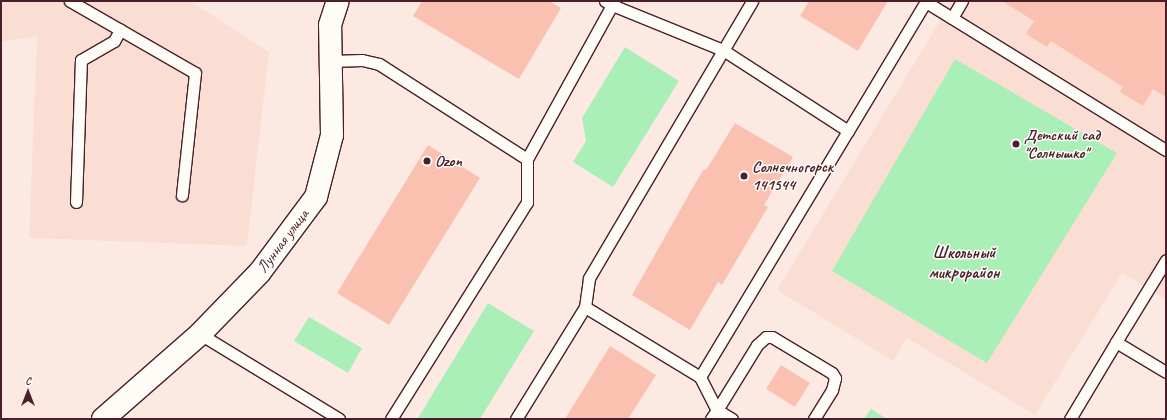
<!DOCTYPE html>
<html>
<head>
<meta charset="utf-8">
<style>
	body { margin:0 }
	#map { position:relative; width:1167px; height:420px; overflow:hidden; background:#fceae2; font-family:Caveat,sans-serif }
	div>[style] { position:absolute }
	[style*='--x'] { left:calc(var(--x)*1px); top:calc(var(--y)*1px); width:calc(var(--w)*1px); rotate:calc(var(--a)*1deg) }
	.built>* { inset:0; background:#fbded3 }
	.green>* { inset:0; background:#aaeeb8 }
	.building>* { inset:0; background:#fac1b1 }
	.roads { filter:drop-shadow(1px 0 #4a1f2b) drop-shadow(-1px 0 #4a1f2b) drop-shadow(0 1px #4a1f2b) drop-shadow(0 -1px #4a1f2b) }
	.service>* { height:11px; margin:-5.5px; padding:0 5.5px; transform-origin:5.5px; border-radius:5.5px; background:#fdfcf7 }
	.minor>* { height:22px; margin:-11px; padding:0 11px; transform-origin:11px; border-radius:11px; background:#fdfcf7 }
	.dots>* { width:11px; height:11px; translate:-50% -50%; box-sizing:border-box; border:2px solid #fdfcf7; border-radius:50% }
	span { translate:-50% -50%; white-space:nowrap; text-align:center; line-height:1.15; -webkit-text-stroke:3px #fdfcf7; paint-order:stroke }
	.poi-label { font-size:16px; color:#4a1f2b; font-weight:700 }
	.left { translate:0 -50%; text-align:left }
	.street-label { font-size:16px; color:#4a1f2b }
	.neighbourhood-label { font-size:17px; color:#4a1f2b; font-weight:700 }
	.frame { position:absolute; inset:0; border:2px solid #4a1f2b; pointer-events:none }
	.north { position:absolute; left:8px; top:372px; width:40px; height:40px; -webkit-text-stroke:3px #fdfcf7; paint-order:stroke; rotate:0deg; font-size:11px; font-weight:700; line-height:16px; text-align:center; color:#4a1f2b }
	.north::after { content:''; display:block; margin:auto; width:14px; height:18px; background:#4a1f2b; clip-path:polygon(50% 0,100% 100%,50% 72%,0 100%) }
</style>
</head>
<body>
<div id="map">
	<div class="built">
		<i style="clip-path:polygon(1px 1px,190px 1px,269px 52px,247px 246px,29px 238px,37px 36px,1px 42px)"></i>
		<i style="clip-path:polygon(952px 1px,1166px 1px,1166px 300px,1122px 273px,1035px 415px,907px 338px,893px 361px,777px 290px)"></i>
	</div>
	<div class="green">
		<i style="clip-path:polygon(625px 47px,679px 81px,613px 187px,573px 162px,586px 141px,582px 118px)"></i>
		<i style="clip-path:polygon(955px 59px,1117px 153px,987px 363px,832px 271px)"></i>
		<i style="clip-path:polygon(488px 303px,534px 331px,480px 419px,420px 419px,418px 418px)"></i>
		<i style="clip-path:polygon(309px 317px,362px 348px,348px 373px,294px 341px)"></i>
		<i style="clip-path:polygon(871px 409px,887px 419px,864px 419px)"></i>
	</div>
	<div class="building">
		<i style="clip-path:polygon(422px 1px,549px 1px,561px 8px,519px 79px,413px 16px)"></i>
		<i style="clip-path:polygon(809px 1px,888px 1px,858px 51px,800px 16px)"></i>
		<i style="clip-path:polygon(1002px 1px,1166px 1px,1166px 97px,1153px 89px,1143px 106px,1120px 92px,1123px 87px,1051px 41px,1047px 47px,1026px 34px,1034px 21px)"></i>
		<i style="clip-path:polygon(735px 123px,793px 157px,764px 205px,768px 207px,722px 285px,718px 282px,690px 330px,632px 295px,696px 182px,704px 169px,706px 170px)"></i>
		<i style="clip-path:polygon(428px 145px,480px 178px,389px 325px,337px 293px)"></i>
		<i style="clip-path:polygon(610px 346px,656px 375px,628px 419px,565px 419px)"></i>
		<i style="clip-path:polygon(781px 365px,810px 383px,795px 407px,766px 389px)"></i>
	</div>
	<div class="roads">
		<div class="service">
			<i style="--x:70;--y:1;--w:144;--a:29.9"></i>
			<i style="--x:195;--y:73;--w:123;--a:96.1"></i>
			<i style="--x:614;--y:1;--w:4;--a:117"></i>
			<i style="--x:612;--y:5;--w:120;--a:22.1"></i>
			<i style="--x:723;--y:50;--w:149;--a:32.9"></i>
			<i style="--x:848;--y:131;--w:152;--a:-59"></i>
			<i style="--x:926;--y:2;--w:282;--a:31.7"></i>
			<i style="--x:952;--y:18;--w:20;--a:-60"></i>
			<i style="--x:331;--y:61;--w:31;--a:-2"></i>
			<i style="--x:362;--y:60;--w:17;--a:13"></i>
			<i style="--x:379;--y:64;--w:176;--a:32.7"></i>
			<i style="--x:527;--y:159;--w:176;--a:-61.1"></i>
			<i style="--x:612;--y:5;--w:8;--a:-150"></i>
			<i style="--x:76;--y:202;--w:142;--a:-88"></i>
			<i style="--x:81;--y:60;--w:38;--a:-30"></i>
			<i style="--x:114;--y:41;--w:13;--a:-61"></i>
			<i style="--x:585;--y:307;--w:135;--a:31.3"></i>
			<i style="--x:700;--y:377;--w:37;--a:63"></i>
			<i style="--x:717;--y:410;--w:11;--a:124"></i>
			<i style="--x:200;--y:334;--w:163;--a:31.4"></i>
			<i style="--x:1116;--y:342;--w:96;--a:-58.6"></i>
			<i style="--x:700;--y:377;--w:287;--a:-59"></i>
			<i style="--x:391;--y:419;--w:256;--a:-57.9"></i>
			<i style="--x:527;--y:202;--w:43;--a:-90"></i>
			<i style="--x:516;--y:419;--w:132;--a:-58.4"></i>
			<i style="--x:585;--y:307;--w:29;--a:-82"></i>
			<i style="--x:589;--y:278;--w:321;--a:-59.5"></i>
			<i style="--x:732;--y:419;--w:17;--a:-149"></i>
			<i style="--x:717;--y:410;--w:76;--a:-58.4"></i>
			<i style="--x:757;--y:345;--w:12;--a:-42"></i>
			<i style="--x:766;--y:337;--w:6;--a:0"></i>
			<i style="--x:772;--y:337;--w:70;--a:31"></i>
			<i style="--x:832;--y:373;--w:6;--a:59"></i>
			<i style="--x:835;--y:378;--w:12;--a:104"></i>
			<i style="--x:832;--y:390;--w:34;--a:122"></i>
			<i style="--x:1070;--y:419;--w:90;--a:-59.1"></i>
			<i style="--x:1116;--y:342;--w:58;--a:31"></i>
		</div>
		<div class="minor">
			<i style="--x:103;--y:419;--w:129;--a:-41.2"></i>
			<i style="--x:200;--y:334;--w:86;--a:-45.9"></i>
			<i style="--x:260;--y:272;--w:94;--a:-53.3"></i>
			<i style="--x:316;--y:197;--w:64;--a:-75.5"></i>
			<i style="--x:332;--y:135;--w:110;--a:-91"></i>
			<i style="--x:330;--y:25;--w:25;--a:-72"></i>
		</div>
	</div>
	<div class="dots">
		<i style="left:1016px;top:144px;background:#4a1f2b"></i>
		<i style="left:427px;top:161px;background:#4a1f2b"></i>
		<i style="left:744px;top:176px;background:#4a1f2b"></i>
	</div>
	<div class="poi-label">
		<span class="left" style="left:1024px;top:144px">Детский сад<br>"Солнышко"</span>
		<span class="left" style="left:435px;top:161px">Ozon</span>
		<span class="left" style="left:752px;top:176px">Солнечногорск<br>141544</span>
	</div>
	<div class="street-label">
		<span style="left:283px;top:241px;rotate:-53deg">Лунная улица</span>
	</div>
	<div class="neighbourhood-label">
		<span style="left:964px;top:263px">Школьный<br>микрорайон</span>
	</div>
	<div class="frame"></div>
	<div class="north">С</div>
</div>
</body>
</html>
